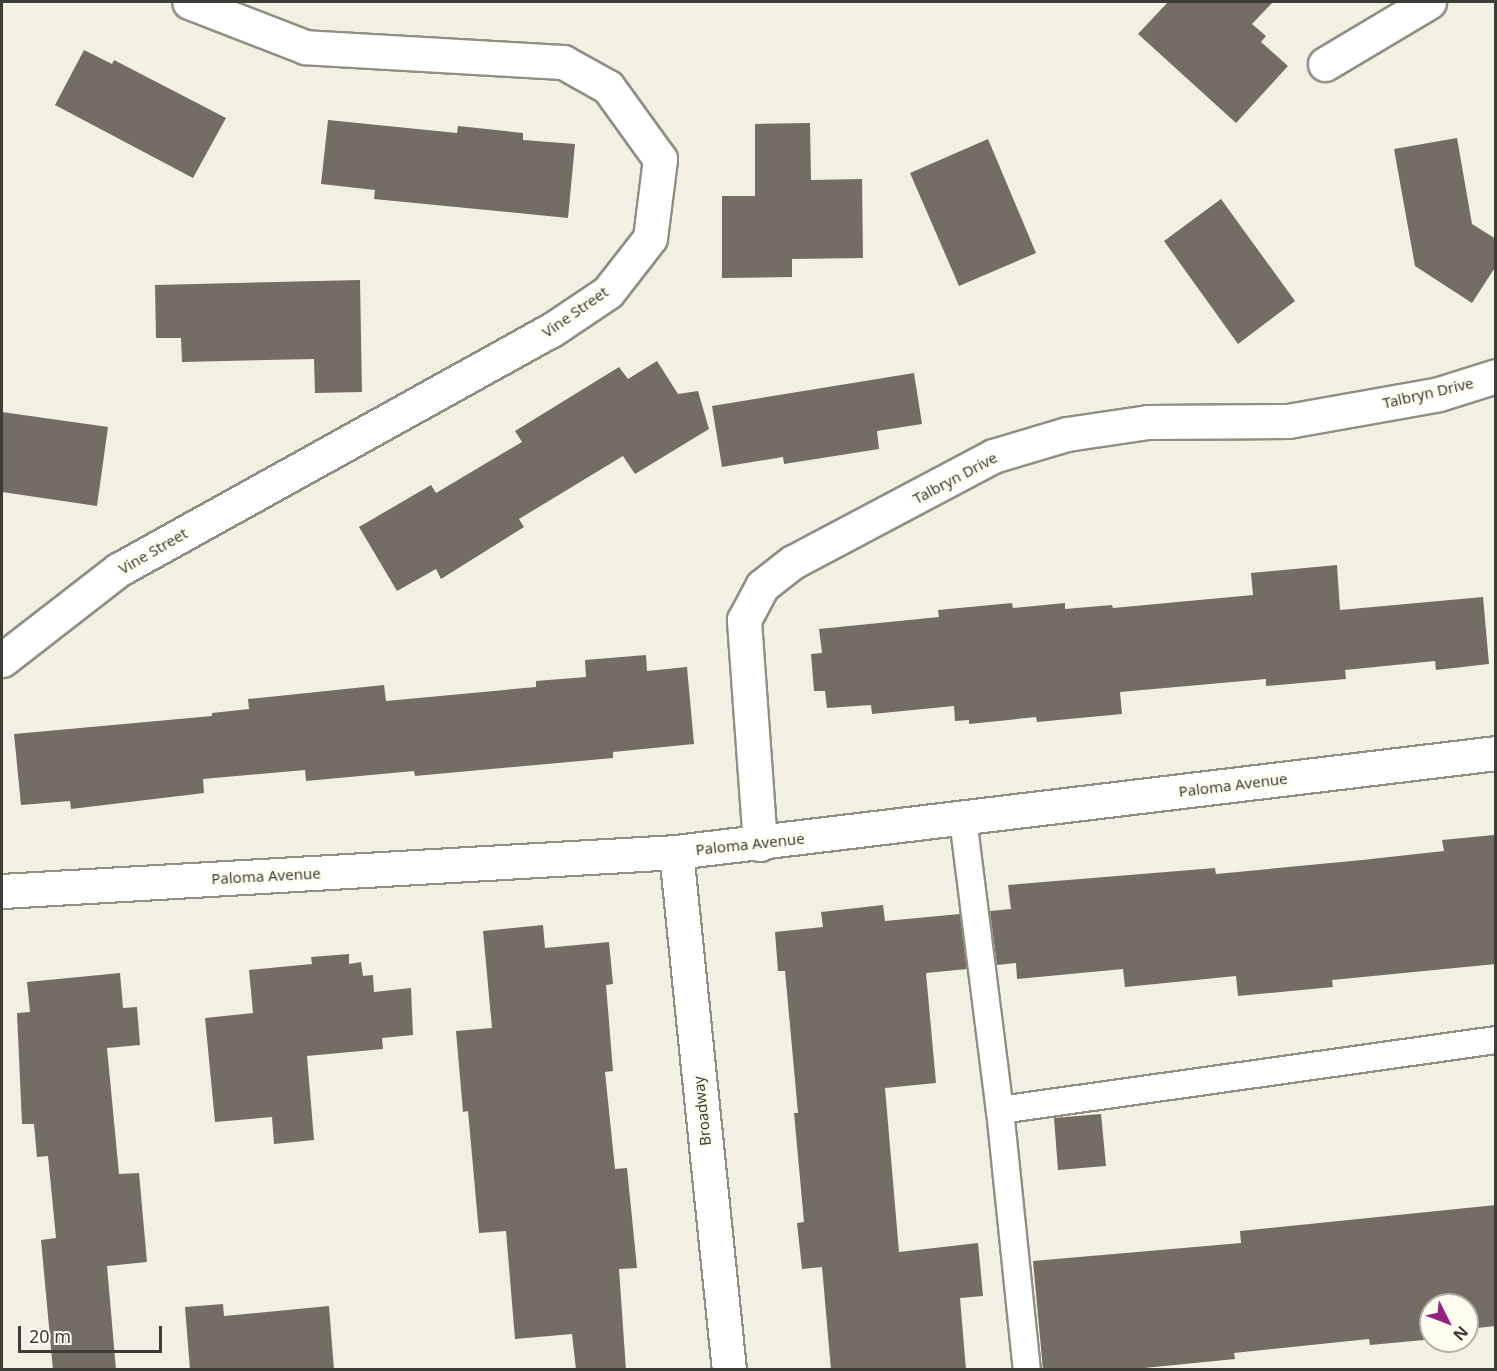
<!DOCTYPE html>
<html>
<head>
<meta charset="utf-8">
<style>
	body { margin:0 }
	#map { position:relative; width:1497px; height:1371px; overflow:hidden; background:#f1f0e3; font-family:"Noto Sans",sans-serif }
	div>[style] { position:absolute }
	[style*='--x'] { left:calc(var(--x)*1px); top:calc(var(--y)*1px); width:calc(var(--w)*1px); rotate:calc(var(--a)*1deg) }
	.building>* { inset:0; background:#746d63 }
	.roads { filter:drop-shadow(2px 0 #908f83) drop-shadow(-2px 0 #908f83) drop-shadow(0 2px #908f83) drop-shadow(0 -2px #908f83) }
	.service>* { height:26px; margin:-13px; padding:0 13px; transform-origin:13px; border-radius:13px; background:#fff }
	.minor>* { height:33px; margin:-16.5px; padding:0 16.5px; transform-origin:16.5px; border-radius:16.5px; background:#fff }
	span { translate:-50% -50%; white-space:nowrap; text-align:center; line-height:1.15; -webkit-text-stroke:6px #fefdf0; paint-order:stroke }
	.street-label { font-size:15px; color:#3d3d38 }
	.frame { position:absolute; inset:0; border:3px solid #3d3d38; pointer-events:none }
	.north { position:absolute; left:1419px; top:1293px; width:60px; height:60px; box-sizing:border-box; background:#fefdf0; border:2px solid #b1b0a6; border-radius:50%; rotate:132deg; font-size:16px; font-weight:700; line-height:24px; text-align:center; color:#3d3d38 }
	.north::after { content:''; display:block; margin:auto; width:21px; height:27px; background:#952280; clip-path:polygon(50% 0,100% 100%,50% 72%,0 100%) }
	.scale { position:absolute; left:18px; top:1326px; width:144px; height:27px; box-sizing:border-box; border:3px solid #3d3d38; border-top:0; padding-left:8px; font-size:18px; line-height:21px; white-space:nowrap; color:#3d3d38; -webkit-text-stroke:4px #fefdf0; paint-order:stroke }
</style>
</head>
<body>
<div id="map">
	<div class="building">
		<i style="clip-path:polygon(1168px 2px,1273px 2px,1252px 24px,1266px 36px,1261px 42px,1288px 66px,1236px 123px,1138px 34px)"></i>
		<i style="clip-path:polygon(84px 50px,112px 64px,114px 60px,226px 118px,193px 178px,55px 105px)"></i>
		<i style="clip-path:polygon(328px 120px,457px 133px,458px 126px,523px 133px,523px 140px,575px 144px,568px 218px,374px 199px,375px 190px,321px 184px)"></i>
		<i style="clip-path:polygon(810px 123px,811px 180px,862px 179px,863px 258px,792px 259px,792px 277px,722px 278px,722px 196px,755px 196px,755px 124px)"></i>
		<i style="clip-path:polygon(1457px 138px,1472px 224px,1496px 239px,1496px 266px,1472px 303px,1415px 266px,1394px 149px)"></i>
		<i style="clip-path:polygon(988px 139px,1036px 253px,959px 286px,910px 173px)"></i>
		<i style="clip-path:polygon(1221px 199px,1295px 301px,1238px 344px,1164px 241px)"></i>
		<i style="clip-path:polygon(360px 280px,362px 392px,315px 393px,314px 359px,182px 362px,181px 338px,156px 338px,155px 285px)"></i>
		<i style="clip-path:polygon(657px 361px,678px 394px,698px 391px,709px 429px,635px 474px,623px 456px,519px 519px,524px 527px,441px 579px,436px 569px,397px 591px,359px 527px,431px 485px,436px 493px,522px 442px,515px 431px,619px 367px,628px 379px)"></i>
		<i style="clip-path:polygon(914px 373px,922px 424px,877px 431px,879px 449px,784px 464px,783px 457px,722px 467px,712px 406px)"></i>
		<i style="clip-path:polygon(2px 412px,108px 427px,97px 506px,2px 492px)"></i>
		<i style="clip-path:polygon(1337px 565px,1340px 610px,1483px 597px,1489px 664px,1436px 670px,1435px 661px,1345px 670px,1346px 679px,1266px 686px,1266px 679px,1120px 692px,1122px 714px,1037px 722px,1036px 717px,969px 724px,969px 720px,955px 721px,954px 706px,872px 714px,871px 705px,827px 708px,825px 691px,814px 691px,811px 654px,822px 653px,819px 629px,939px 617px,938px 610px,1012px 603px,1013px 608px,1065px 603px,1065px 609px,1112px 605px,1113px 608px,1253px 595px,1251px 573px)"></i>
		<i style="clip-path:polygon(646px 655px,647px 671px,687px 667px,694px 744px,613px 752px,613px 758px,415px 776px,414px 771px,306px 781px,305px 770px,203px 779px,204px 793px,71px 809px,70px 801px,21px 805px,14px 734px,212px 716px,212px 713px,249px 709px,248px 699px,384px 685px,386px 701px,536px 687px,536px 681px,586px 677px,585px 660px)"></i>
		<i style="clip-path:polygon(1494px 835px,1496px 964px,1332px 980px,1333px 987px,1238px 996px,1236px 976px,1125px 987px,1123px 969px,1017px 979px,1016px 963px,997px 965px,990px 911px,1011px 909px,1008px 885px,1215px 868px,1216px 874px,1362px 860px,1444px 851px,1442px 840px)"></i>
		<i style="clip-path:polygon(883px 905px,885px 921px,960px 914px,967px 969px,926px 973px,936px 1083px,885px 1088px,899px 1252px,978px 1243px,983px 1296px,960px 1298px,966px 1370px,831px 1370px,822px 1267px,802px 1269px,797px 1223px,804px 1222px,794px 1113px,798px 1113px,785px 971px,778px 971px,775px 932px,823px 927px,821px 912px)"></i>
		<i style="clip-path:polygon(543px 925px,545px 948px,609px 942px,613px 984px,606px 985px,613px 1071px,605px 1072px,615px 1169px,627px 1168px,637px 1268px,619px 1269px,626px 1370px,576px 1370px,572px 1334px,515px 1339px,506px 1231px,479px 1233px,468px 1111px,463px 1112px,456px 1031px,492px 1028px,483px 931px)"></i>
		<i style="clip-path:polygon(349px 954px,349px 964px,361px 962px,363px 976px,373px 975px,374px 992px,411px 988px,413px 1035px,382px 1038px,383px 1049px,307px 1056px,314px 1140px,274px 1144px,272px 1117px,215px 1122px,205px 1018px,253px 1013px,249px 970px,312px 964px,311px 957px)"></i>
		<i style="clip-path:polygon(120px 973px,123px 1008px,137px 1007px,140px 1045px,107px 1048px,119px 1174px,139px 1173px,147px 1262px,107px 1266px,116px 1370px,53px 1370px,41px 1240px,56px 1238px,48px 1156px,37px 1157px,34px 1124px,22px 1124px,17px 1013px,30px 1012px,27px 982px)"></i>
		<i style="clip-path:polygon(1101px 1114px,1106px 1166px,1058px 1170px,1054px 1118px)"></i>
		<i style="clip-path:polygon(1496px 1205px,1496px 1326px,1467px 1329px,1467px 1305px,1431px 1305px,1431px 1332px,1423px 1333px,1424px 1340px,1370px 1345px,1369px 1339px,1234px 1353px,1235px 1359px,1124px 1370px,1043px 1370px,1033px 1261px,1241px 1243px,1240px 1231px)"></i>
		<i style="clip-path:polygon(223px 1304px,224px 1316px,329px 1306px,334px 1370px,190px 1370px,185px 1307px)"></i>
	</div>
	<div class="roads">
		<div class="service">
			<i style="--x:963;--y:819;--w:293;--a:82.8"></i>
			<i style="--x:1000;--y:1110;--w:501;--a:-8.03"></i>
			<i style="--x:1000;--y:1110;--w:261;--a:84.1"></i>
		</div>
		<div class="minor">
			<i style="--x:1325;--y:64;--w:121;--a:-30.8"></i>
			<i style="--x:2;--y:660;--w:147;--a:-37.8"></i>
			<i style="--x:118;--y:570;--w:494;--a:-29"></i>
			<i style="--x:550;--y:331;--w:70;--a:-33.9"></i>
			<i style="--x:608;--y:292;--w:68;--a:-52.1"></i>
			<i style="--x:650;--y:238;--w:80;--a:-82.8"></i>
			<i style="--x:660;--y:159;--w:89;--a:-125.8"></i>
			<i style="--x:608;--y:87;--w:51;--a:-150.9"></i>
			<i style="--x:563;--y:62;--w:258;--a:-176.7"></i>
			<i style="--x:305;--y:47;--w:124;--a:-158.8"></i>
			<i style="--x:760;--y:844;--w:225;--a:-94.1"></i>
			<i style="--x:744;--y:620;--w:38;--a:-62"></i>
			<i style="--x:762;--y:586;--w:39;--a:-38"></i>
			<i style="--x:793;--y:562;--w:226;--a:-27.9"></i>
			<i style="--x:993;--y:456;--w:77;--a:-16.6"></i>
			<i style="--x:1067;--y:434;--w:82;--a:-8.4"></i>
			<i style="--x:1148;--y:422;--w:140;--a:-0.4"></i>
			<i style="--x:1288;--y:421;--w:153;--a:-10.1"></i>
			<i style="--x:1439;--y:394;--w:60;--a:-17.5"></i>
			<i style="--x:676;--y:852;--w:521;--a:84.16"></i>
			<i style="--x:2;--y:891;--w:675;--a:-3.31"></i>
			<i style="--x:676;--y:852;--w:826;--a:-6.88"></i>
		</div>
	</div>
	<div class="street-label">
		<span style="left:575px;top:312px;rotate:-35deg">Vine Street</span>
		<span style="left:1428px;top:393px;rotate:-13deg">Talbryn Drive</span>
		<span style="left:955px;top:478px;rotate:-28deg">Talbryn Drive</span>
		<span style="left:153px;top:551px;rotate:-30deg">Vine Street</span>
		<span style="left:1233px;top:785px;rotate:-7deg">Paloma Avenue</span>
		<span style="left:750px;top:844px;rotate:-6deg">Paloma Avenue</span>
		<span style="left:266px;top:876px;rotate:-3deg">Paloma Avenue</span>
		<span style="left:702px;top:1111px;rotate:-96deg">Broadway</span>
	</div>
	<div class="frame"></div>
	<div class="north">N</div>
	<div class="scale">20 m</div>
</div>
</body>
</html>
